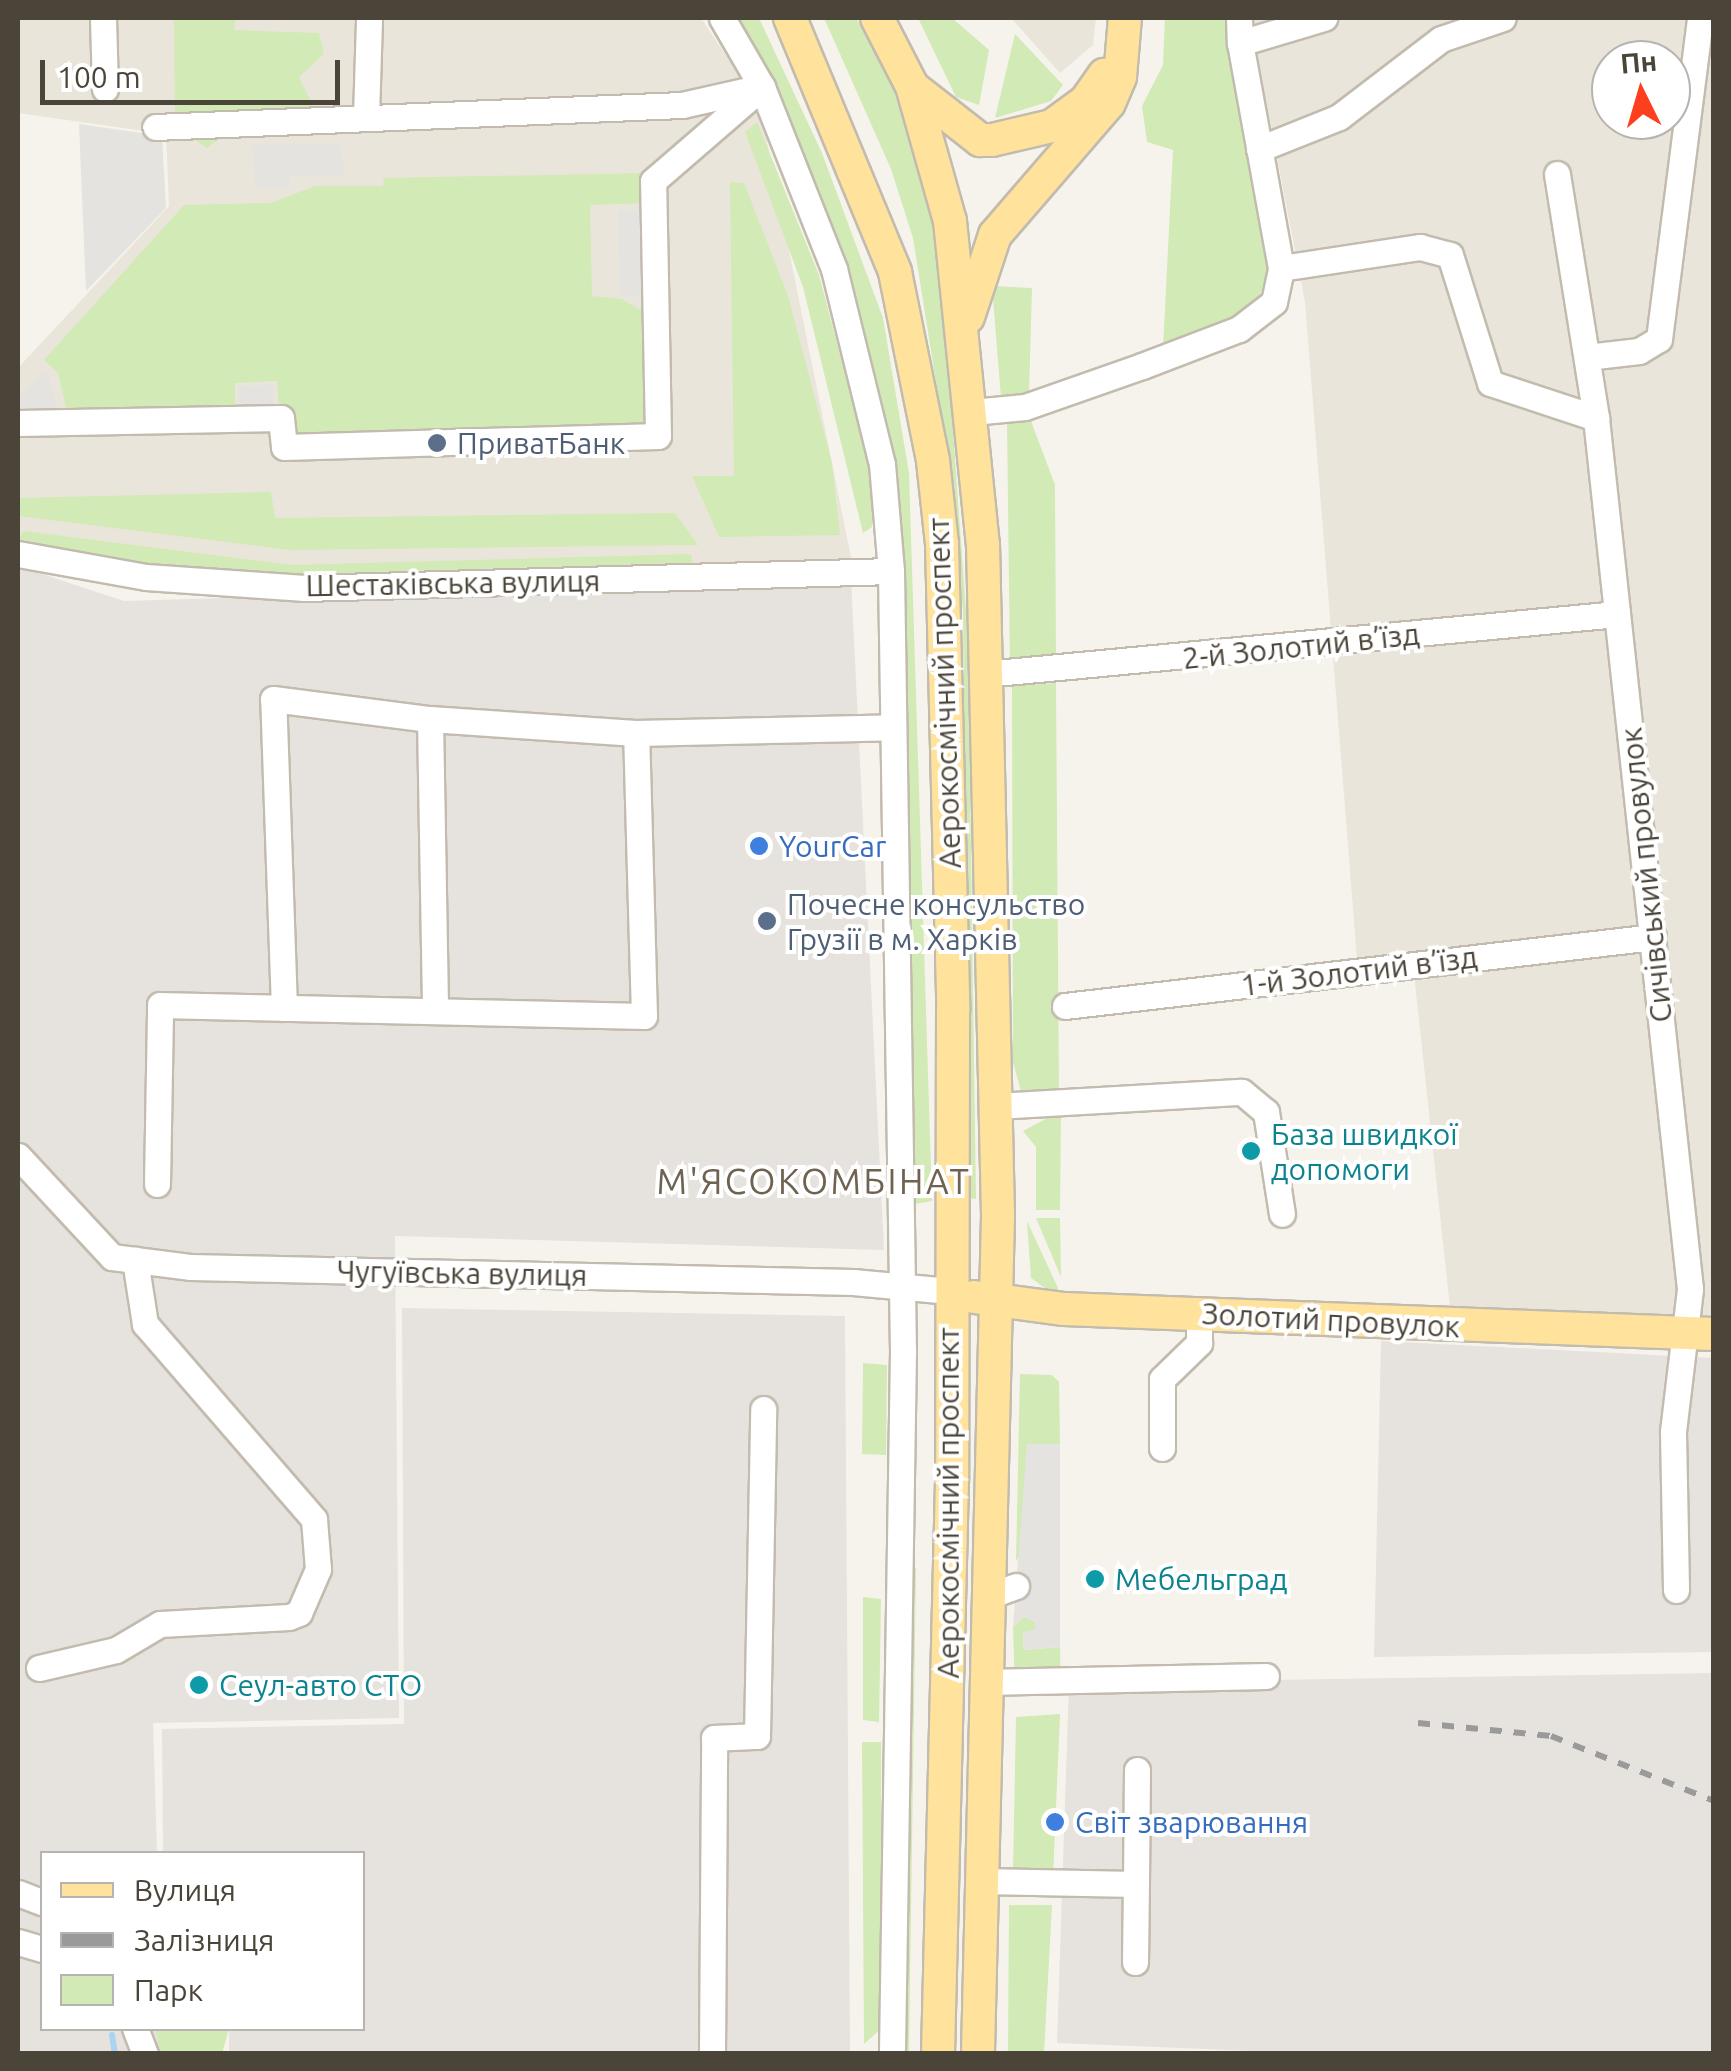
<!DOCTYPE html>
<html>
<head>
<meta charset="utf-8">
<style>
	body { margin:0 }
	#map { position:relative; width:1731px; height:2071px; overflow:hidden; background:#f6f3ec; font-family:Ubuntu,sans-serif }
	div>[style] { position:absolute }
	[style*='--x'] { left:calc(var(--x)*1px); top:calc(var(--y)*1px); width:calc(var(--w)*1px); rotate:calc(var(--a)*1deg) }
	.residential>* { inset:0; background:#eae5da }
	.industrial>* { inset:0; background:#e6e2dd }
	.green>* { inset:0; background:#d2eab5 }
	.parking>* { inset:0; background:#e5e3e0 }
	.stream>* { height:6px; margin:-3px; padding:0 3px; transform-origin:3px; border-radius:3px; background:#a9d4f2 }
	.roads { filter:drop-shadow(2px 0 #c2bbae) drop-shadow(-2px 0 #c2bbae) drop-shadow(0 2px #c2bbae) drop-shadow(0 -2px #c2bbae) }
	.minor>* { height:25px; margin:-12.5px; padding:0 12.5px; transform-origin:12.5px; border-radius:12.5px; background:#fff }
	.major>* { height:32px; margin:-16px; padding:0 16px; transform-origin:16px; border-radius:16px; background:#ffe39c }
	.rail>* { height:6px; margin-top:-3px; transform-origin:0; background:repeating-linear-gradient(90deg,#9a9a9a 0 12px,transparent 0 24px) }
	.dots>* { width:28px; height:28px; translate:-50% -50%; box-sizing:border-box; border:5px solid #fff; border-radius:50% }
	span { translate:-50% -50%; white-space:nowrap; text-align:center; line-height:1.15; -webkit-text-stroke:8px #fff; paint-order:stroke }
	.service-label { font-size:30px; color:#4e5e75 }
	.left { translate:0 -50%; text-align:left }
	.street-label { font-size:30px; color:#4b4439 }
	.shop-label { font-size:30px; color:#366cbe }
	.culture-label { font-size:30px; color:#0d838f }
	.quarter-label { font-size:35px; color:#6e6250; letter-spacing:2.5px }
	.frame { position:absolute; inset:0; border:20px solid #4b4439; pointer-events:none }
	.legend { position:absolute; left:40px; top:1851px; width:325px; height:180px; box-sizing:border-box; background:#fff; border:2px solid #b7b4b0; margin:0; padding:12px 18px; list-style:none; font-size:30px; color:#4b4439 }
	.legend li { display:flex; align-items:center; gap:20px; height:50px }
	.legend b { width:50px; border:2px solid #b7b4b0 }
	.north { position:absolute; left:1591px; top:40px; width:100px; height:100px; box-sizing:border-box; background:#fff; border:2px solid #b7b4b0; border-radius:50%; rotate:355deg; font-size:28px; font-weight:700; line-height:40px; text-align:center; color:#4b4439 }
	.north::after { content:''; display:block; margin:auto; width:35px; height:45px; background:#fc3f1d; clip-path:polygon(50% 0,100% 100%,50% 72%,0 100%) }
	.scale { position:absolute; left:40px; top:60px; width:300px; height:45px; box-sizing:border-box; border:5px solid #4b4439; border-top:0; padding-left:12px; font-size:30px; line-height:35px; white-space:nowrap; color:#4b4439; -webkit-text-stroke:8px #fff; paint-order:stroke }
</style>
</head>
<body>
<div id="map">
	<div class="residential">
		<i style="clip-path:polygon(18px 18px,701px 18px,760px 107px,852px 562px,301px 579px,130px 570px,18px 543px,18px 368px,169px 206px,166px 134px,18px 113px)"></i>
		<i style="clip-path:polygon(1011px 18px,1096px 18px,1093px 45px,1060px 73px)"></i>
		<i style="clip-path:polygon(evenodd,1250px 18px,1713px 18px,1713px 1325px,1451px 1317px,1412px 955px,1357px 959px,1305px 302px,1250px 18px,1611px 60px,1671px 60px,1671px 120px,1611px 120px,1611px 60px)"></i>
	</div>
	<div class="industrial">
		<i style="clip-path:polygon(18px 566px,124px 601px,851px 579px,884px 1250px,395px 1236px,399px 1718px,153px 1723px,157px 1853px,42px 1854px,42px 2028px,211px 2029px,209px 2053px,18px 2054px)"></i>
		<i style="clip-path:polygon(402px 1308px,845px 1316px,850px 2053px,229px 2053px,229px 2029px,362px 2028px,362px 1854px,163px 1853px,162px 1729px,404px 1724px)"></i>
		<i style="clip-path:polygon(1381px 1341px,1713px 1358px,1713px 1652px,1374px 1657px)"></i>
		<i style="clip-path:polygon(1713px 1673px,1713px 2053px,1328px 2054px,1057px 2043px,1069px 1683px)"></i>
	</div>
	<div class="green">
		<i style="clip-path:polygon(174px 18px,236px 18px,234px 30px,319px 33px,324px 54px,299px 77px,313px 106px,235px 127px,207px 148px,175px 127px)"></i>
		<i style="clip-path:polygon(736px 18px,759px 18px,822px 153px,883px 318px,909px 473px,932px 1201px,909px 1205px,890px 463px)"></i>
		<i style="clip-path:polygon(824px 18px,856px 18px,902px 99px,930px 187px,941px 264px,968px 639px,976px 1199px,967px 1198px,963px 611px,943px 426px,913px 238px,891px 169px)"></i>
		<i style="clip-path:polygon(918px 18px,952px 18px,989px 50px,979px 105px,956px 97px)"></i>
		<i style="clip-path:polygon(1165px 18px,1229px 18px,1270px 269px,1257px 302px,1224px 325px,1163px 348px,1173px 150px,1147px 142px,1142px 106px,1163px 65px)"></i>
		<i style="clip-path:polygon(1015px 34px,1063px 85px,1051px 101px,995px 118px)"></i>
		<i style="clip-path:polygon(757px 122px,819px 275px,872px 476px,872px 527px,863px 533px,803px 287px,745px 132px)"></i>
		<i style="clip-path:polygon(647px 173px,647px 203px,590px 205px,592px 296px,622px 299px,647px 314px,649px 424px,293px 439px,290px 408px,279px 408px,277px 381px,235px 383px,235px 409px,67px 411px,58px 373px,44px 360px,184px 205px,271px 203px,315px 186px,383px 186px,384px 178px)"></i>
		<i style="clip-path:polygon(730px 182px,744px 183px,788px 296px,832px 463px,840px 535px,719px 537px,692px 476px,734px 476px)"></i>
		<i style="clip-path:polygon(992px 286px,1032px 288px,1029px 394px,1001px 398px)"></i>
		<i style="clip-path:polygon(1007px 420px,1031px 421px,1055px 485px,1056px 663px,1010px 665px)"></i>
		<i style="clip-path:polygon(271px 492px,275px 518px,675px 513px,698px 545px,289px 550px,18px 516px,18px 498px)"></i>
		<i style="clip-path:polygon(24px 531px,292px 565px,691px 554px,692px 563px,297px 574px,126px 564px,18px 539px)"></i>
		<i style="clip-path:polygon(1056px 683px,1059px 1097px,1032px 1100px,1021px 1091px,1013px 1062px,1012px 686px)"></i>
		<i style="clip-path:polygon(1061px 1111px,1060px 1210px,1036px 1210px,1036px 1147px,1023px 1131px)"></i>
		<i style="clip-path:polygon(1036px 1218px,1060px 1218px,1061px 1277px)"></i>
		<i style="clip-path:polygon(1027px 1221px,1058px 1288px,1057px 1297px,1031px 1278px)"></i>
		<i style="clip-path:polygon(863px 1363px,887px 1365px,886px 1455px,862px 1454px)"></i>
		<i style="clip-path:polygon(1020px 1374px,1052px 1375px,1059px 1382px,1060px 1444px,1027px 1445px,1023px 1552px,1016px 1561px)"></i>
		<i style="clip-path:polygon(904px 1567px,916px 1568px,909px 2053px,900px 2054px)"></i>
		<i style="clip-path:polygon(863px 1597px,881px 1599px,879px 1722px,863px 1720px)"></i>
		<i style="clip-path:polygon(1024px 1617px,1036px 1622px,1035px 1630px,1023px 1633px,1024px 1650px,1060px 1647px,1061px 1696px,1026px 1696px,1015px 1690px,1013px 1627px)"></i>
		<i style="clip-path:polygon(1060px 1714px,1053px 1877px,1013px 1871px,1016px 1717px)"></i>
		<i style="clip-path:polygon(862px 1742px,881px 1742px,882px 2028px,864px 2044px)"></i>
		<i style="clip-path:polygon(1009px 1905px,1052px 1905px,1044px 2053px,1008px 2053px)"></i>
		<i style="clip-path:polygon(156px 2029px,229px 2029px,222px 2054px,160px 2053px)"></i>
	</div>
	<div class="parking">
		<i style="clip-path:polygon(79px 124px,162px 136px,166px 208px,86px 291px)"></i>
		<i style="clip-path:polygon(340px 143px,345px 176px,290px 176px,290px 187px,255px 188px,253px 145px)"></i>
		<i style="clip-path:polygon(618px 210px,654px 211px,655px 299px,620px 294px)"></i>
		<i style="clip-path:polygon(47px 371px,62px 422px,18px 423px,18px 395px)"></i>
		<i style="clip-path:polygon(273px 385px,275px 418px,241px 418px,238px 386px)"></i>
		<i style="clip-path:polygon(1027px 1444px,1060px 1444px,1060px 1647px,1024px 1650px,1023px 1632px,1035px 1630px,1035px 1622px,1024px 1617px,1013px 1627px)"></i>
	</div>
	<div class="stream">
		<i style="--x:112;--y:2035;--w:19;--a:81"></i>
	</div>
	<div class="roads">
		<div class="minor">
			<i style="--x:103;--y:18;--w:71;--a:88.4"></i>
			<i style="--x:722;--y:18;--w:80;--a:59.9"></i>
			<i style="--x:762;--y:87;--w:196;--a:68.4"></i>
			<i style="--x:834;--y:269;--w:201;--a:76.2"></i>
			<i style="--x:882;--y:464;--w:107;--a:85.2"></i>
			<i style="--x:891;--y:571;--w:780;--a:89.12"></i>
			<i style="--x:903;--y:1351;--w:703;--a:90.9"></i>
			<i style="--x:1239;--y:18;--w:25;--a:88"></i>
			<i style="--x:366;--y:116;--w:98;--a:-88.2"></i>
			<i style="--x:1259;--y:149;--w:86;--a:-21.8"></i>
			<i style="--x:1339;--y:117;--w:128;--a:-37.4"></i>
			<i style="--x:1441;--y:39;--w:65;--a:-18.7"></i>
			<i style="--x:1557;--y:174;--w:247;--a:80.9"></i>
			<i style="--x:1596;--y:418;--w:876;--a:83.84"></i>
			<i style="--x:1690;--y:1289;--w:144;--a:96.8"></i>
			<i style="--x:1673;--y:1432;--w:158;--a:88.9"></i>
			<i style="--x:1281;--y:268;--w:141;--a:-8.6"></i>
			<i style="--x:1420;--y:247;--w:31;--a:15"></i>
			<i style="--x:1450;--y:255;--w:134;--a:72.6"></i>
			<i style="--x:1490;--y:383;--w:112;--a:18.3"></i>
			<i style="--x:1587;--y:357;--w:52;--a:-6.6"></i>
			<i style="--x:1639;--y:351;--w:23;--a:-31"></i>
			<i style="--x:1659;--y:339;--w:324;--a:-82.7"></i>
			<i style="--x:972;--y:412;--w:53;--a:-5.4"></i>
			<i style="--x:1025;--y:407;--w:124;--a:-19.3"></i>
			<i style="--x:1142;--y:366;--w:104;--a:-20.9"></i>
			<i style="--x:1239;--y:329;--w:44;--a:-37.6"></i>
			<i style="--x:1274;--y:302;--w:35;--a:-78"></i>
			<i style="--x:1281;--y:268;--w:229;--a:-100.3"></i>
			<i style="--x:1240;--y:43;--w:88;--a:-16.6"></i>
			<i style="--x:18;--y:423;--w:263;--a:-1.1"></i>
			<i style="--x:281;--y:418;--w:29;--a:84"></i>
			<i style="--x:284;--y:447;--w:374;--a:-1.7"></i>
			<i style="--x:658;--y:436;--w:255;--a:-91.1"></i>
			<i style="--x:653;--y:181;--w:144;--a:-40.8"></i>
			<i style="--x:762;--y:87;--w:82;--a:167.3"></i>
			<i style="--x:682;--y:105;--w:527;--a:177.61"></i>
			<i style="--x:18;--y:554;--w:130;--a:10.2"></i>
			<i style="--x:146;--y:577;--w:159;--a:4"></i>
			<i style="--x:305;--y:588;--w:586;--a:-1.66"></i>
			<i style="--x:985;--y:674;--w:635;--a:-5.42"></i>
			<i style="--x:430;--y:719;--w:292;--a:89"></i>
			<i style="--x:1065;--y:1006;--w:592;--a:-6.69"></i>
			<i style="--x:284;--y:1008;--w:309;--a:-92"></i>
			<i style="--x:273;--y:699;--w:158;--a:7.3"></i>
			<i style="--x:430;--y:719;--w:206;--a:3.9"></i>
			<i style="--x:996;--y:1106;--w:246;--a:-3.3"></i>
			<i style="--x:1242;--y:1092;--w:31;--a:40"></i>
			<i style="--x:1266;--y:1112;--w:103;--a:81.1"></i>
			<i style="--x:18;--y:1156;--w:138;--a:47.1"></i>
			<i style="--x:112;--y:1257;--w:80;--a:7.2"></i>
			<i style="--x:191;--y:1267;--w:662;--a:1.3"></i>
			<i style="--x:853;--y:1282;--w:97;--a:5.3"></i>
			<i style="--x:157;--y:1184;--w:179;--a:-89"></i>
			<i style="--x:160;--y:1005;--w:484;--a:1.3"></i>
			<i style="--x:644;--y:1016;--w:283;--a:-91.6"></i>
			<i style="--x:636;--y:733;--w:257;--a:-1.3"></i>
			<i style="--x:1162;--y:1448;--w:69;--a:-90"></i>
			<i style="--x:1162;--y:1379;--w:52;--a:-44.2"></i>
			<i style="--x:1199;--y:1343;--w:29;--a:-90"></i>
			<i style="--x:986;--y:1597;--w:32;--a:-20"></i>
			<i style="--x:39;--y:1668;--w:79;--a:-13.2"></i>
			<i style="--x:116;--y:1650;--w:51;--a:-30.6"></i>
			<i style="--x:160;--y:1624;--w:129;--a:-3.1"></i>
			<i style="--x:289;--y:1617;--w:11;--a:-22"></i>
			<i style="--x:299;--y:1613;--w:48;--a:-66.6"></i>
			<i style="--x:318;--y:1569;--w:50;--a:-94.6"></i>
			<i style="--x:314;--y:1519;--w:258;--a:-130.9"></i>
			<i style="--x:145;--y:1324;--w:65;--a:-98.9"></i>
			<i style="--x:984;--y:1682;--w:282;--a:-1.2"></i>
			<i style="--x:981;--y:1881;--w:155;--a:1.1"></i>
			<i style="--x:1136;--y:1884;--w:114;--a:-89.5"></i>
			<i style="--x:18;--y:1893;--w:26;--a:21"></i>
			<i style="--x:18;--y:1942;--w:25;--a:16"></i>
			<i style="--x:1135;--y:1962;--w:78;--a:-89.3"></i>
			<i style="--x:135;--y:2028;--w:28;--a:69"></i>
			<i style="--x:712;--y:2054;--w:316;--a:-89.6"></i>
			<i style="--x:714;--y:1738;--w:43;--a:-2.7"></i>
			<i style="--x:757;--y:1736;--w:327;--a:-88.9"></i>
		</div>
		<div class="major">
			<i style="--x:790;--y:18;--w:275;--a:67.5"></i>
			<i style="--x:895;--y:272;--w:193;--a:78.6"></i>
			<i style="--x:933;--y:461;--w:83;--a:83.8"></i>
			<i style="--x:942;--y:544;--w:466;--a:88.6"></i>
			<i style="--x:953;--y:1010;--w:471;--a:90.1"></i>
			<i style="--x:952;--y:1481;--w:573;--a:91.4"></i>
			<i style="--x:877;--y:18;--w:76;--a:62.8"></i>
			<i style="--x:912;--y:86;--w:140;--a:74.3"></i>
			<i style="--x:950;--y:221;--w:325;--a:84.2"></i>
			<i style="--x:983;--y:544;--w:672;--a:88.72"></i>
			<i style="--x:998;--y:1216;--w:838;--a:91.37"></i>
			<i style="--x:915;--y:89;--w:83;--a:38.1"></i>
			<i style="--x:980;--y:140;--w:12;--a:0"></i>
			<i style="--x:992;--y:140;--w:62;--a:-13.1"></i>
			<i style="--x:1052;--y:126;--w:42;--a:-36.3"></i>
			<i style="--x:1086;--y:101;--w:32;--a:-55"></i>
			<i style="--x:968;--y:317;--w:86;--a:-71.8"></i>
			<i style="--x:995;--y:235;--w:174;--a:-49.2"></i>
			<i style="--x:1109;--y:103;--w:28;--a:-67"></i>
			<i style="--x:1120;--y:77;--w:59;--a:-85.2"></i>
			<i style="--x:974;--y:1297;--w:91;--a:7.6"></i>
			<i style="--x:1064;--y:1309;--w:650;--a:2.2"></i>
		</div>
	</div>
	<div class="rail">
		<i style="--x:1418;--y:1723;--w:134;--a:5.6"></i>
		<i style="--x:1551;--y:1736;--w:175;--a:21.7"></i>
	</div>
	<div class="dots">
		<i style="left:437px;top:443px;background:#5c6f8a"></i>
		<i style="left:759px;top:846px;background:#3f7fe0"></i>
		<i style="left:767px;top:921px;background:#5c6f8a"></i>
		<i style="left:1251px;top:1151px;background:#0f9aa8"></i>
		<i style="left:1095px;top:1579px;background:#0f9aa8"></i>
		<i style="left:199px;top:1685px;background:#0f9aa8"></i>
		<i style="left:1055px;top:1822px;background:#3f7fe0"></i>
	</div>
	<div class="service-label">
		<span class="left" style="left:457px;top:443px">ПриватБанк</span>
		<span class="left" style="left:787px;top:921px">Почесне консульство<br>Грузії в м. Харків</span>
	</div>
	<div class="street-label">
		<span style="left:453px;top:583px;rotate:-1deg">Шестаківська вулиця</span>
		<span style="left:1301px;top:646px;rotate:-6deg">2-й Золотий в’їзд</span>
		<span style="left:944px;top:693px;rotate:-92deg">Аерокосмічний проспект</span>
		<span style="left:1646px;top:875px;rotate:-96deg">Сичівський провулок</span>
		<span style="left:1359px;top:971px;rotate:-7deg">1-й Золотий в’їзд</span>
		<span style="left:462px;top:1273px;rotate:1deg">Чугуївська вулиця</span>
		<span style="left:1331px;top:1320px;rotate:3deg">Золотий провулок</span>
		<span style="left:948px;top:1503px;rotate:-90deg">Аерокосмічний проспект</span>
	</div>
	<div class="shop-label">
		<span class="left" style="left:779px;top:846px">YourCar</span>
		<span class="left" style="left:1075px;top:1822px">Світ зварювання</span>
	</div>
	<div class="culture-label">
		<span class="left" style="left:1271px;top:1151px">База швидкої<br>допомоги</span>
		<span class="left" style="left:1115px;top:1579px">Мебельград</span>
		<span class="left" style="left:219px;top:1685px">Сеул-авто СТО</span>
	</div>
	<div class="quarter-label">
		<span style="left:814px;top:1181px">М'ЯСОКОМБІНАТ</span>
	</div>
	<div class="frame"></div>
	<ul class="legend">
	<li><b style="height:12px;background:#ffe39c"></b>Вулиця</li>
	<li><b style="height:12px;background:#9a9a9a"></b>Залізниця</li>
	<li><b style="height:28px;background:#d2eab5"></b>Парк</li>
	</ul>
	<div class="north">Пн</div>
	<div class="scale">100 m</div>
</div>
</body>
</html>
